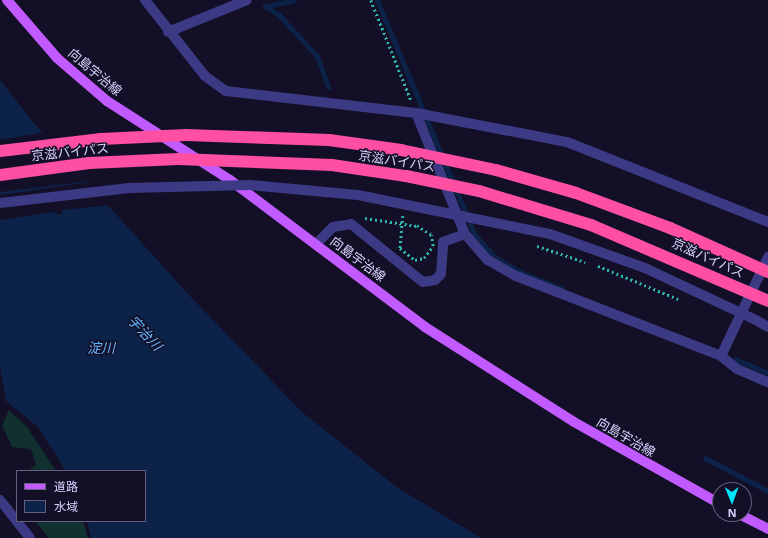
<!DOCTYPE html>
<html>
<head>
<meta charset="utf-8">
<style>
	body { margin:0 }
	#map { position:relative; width:768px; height:538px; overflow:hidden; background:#130f26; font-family:"Open Sans","Noto Sans JP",sans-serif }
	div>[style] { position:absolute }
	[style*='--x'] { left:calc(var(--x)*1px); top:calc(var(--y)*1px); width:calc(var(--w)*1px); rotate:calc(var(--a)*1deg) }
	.green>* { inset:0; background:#12302f }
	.water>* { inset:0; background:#0c2248 }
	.pier>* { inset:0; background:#130f26 }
	.stream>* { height:5px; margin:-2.5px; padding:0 2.5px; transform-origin:2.5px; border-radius:2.5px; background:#0c2248 }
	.path>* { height:2.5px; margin-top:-1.25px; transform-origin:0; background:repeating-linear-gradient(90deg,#2fb8b0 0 2px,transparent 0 5px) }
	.minor>* { height:10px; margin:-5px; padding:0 5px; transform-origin:5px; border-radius:5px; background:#3d3a85 }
	.major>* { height:10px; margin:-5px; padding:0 5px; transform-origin:5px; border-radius:5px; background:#c25bff }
	.path-bridge>* { height:2.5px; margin-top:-1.25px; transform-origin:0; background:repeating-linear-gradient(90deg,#2fb8b0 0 2px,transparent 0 5px) }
	.minor-bridge>* { height:10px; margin:-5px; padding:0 5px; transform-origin:5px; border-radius:5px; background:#3d3a85 }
	.highway-bridge>* { height:12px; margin:-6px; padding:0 6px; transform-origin:6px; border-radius:6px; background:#ff4fa3 }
	span { translate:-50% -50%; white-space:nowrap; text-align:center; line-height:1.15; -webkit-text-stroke:3px #130f26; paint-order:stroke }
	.street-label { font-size:13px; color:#d9d4ff }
	.water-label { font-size:14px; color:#62b6ff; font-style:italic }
	.legend { position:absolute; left:16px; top:470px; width:130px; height:52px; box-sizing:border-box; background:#130f26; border:1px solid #625e7d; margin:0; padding:5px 7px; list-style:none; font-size:12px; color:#d9d4ff }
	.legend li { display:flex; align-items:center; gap:8px; height:20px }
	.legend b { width:20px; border:1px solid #625e7d }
	.north { position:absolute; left:712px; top:482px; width:40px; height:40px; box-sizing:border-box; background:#130f26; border:1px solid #625e7d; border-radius:50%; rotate:179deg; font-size:11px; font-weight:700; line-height:16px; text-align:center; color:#d9d4ff }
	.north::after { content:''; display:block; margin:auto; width:14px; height:18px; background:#00e5ff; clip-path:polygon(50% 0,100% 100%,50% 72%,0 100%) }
</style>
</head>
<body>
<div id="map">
	<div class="green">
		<i style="clip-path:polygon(9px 410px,27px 427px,56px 471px,28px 471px,36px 465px,31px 449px,12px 447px,2px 426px)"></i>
		<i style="clip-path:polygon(35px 521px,83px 521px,88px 538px,49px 538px)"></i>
	</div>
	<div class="water">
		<i style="clip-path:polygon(0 80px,32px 121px,187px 293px,303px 413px,398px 488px,481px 538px,91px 538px,87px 521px,145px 521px,145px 471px,66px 471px,38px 427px,6px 401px,0 367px)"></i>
	</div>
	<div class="pier">
		<i style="clip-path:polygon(45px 132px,89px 181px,0 192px,0 140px)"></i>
		<i style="clip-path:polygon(90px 182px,110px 205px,62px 210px,62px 215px,54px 212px,0 220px,0 195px)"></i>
	</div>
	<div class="stream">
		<i style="--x:294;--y:0;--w:30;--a:168"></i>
		<i style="--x:265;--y:6;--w:17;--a:33"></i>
		<i style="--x:279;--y:15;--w:56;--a:47.2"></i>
		<i style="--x:317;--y:56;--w:33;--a:70"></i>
		<i style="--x:377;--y:0;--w:255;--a:67.4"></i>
		<i style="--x:475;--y:235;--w:28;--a:48"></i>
		<i style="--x:494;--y:256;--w:28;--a:32"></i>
		<i style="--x:518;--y:271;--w:48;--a:22.2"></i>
		<i style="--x:735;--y:359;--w:36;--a:23"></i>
		<i style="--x:705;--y:458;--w:71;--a:27.6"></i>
	</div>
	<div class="path">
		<i style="--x:371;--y:0;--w:108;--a:68.2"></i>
		<i style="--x:365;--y:218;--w:53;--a:8.7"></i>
	</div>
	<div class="minor">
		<i style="--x:145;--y:0;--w:97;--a:51.7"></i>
		<i style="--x:205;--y:76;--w:26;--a:36"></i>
		<i style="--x:226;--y:91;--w:191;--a:6.6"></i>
		<i style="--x:416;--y:113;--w:154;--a:10.9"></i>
		<i style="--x:567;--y:142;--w:216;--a:21.7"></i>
		<i style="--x:168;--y:32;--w:85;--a:-22.1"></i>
		<i style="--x:416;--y:113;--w:131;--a:68"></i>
		<i style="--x:465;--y:234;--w:35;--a:49"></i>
		<i style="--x:488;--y:260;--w:32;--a:30"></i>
		<i style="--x:516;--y:276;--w:220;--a:21.3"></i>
		<i style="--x:721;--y:356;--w:21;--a:39"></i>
		<i style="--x:737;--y:369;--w:34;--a:23"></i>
		<i style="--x:316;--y:244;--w:24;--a:-45"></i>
		<i style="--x:333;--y:227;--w:18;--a:-9"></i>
		<i style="--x:351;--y:224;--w:92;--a:38.9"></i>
		<i style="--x:423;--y:282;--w:12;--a:-9"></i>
		<i style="--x:435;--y:280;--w:8;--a:-45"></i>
		<i style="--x:441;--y:274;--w:32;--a:-86"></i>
		<i style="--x:443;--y:242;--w:23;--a:-20"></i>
		<i style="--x:756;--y:320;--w:14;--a:30"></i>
		<i style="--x:721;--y:356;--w:110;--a:-64.6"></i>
		<i style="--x:0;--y:500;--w:48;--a:51.7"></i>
	</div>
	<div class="major">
		<i style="--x:7;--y:0;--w:77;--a:49.2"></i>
		<i style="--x:57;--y:58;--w:66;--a:40.7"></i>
		<i style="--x:107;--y:101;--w:146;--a:32.7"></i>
		<i style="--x:230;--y:180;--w:244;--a:37"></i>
		<i style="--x:425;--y:327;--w:177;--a:32.5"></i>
		<i style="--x:574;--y:422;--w:167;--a:29.3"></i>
		<i style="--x:739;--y:514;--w:33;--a:27"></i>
	</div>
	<div class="path-bridge">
		<i style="--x:403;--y:216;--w:32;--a:95"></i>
		<i style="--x:400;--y:248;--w:19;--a:39"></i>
		<i style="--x:415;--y:260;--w:9;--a:-13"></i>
		<i style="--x:424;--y:258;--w:15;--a:-53"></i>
		<i style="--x:433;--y:246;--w:11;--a:-100"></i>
		<i style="--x:431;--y:235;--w:17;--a:-147"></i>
		<i style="--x:537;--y:246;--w:51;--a:18.4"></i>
		<i style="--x:598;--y:266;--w:87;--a:22.4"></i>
	</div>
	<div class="minor-bridge">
		<i style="--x:0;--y:203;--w:130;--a:-6.6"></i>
		<i style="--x:129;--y:188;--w:121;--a:-1.4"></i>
		<i style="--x:250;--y:185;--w:108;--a:5.3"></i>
		<i style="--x:358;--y:195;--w:196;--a:11.5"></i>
		<i style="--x:550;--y:234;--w:101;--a:19.7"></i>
		<i style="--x:645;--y:268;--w:123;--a:25.1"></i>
	</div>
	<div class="highway-bridge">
		<i style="--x:0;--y:151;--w:102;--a:-6.8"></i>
		<i style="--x:101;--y:139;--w:85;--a:-2.7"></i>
		<i style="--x:186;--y:135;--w:143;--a:2"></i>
		<i style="--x:329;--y:140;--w:73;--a:7.9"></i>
		<i style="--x:401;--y:150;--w:97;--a:11.9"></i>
		<i style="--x:496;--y:170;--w:83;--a:16"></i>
		<i style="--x:576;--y:193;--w:100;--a:20.4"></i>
		<i style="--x:670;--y:228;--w:107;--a:24.2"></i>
		<i style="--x:0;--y:175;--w:90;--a:-7.7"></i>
		<i style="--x:89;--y:163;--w:89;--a:-2.6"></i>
		<i style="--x:178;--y:159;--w:154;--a:2.2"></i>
		<i style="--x:332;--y:165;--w:75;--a:8.5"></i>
		<i style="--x:406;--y:176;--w:75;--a:11.6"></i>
		<i style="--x:479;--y:191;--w:117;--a:16.9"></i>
		<i style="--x:591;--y:225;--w:193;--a:23.2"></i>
	</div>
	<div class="street-label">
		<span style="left:95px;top:72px;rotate:40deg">向島宇治線</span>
		<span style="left:70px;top:152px;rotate:-6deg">京滋バイパス</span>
		<span style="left:397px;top:161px;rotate:9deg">京滋バイパス</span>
		<span style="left:708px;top:258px;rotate:24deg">京滋バイパス</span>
		<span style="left:358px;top:259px;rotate:37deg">向島宇治線</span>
		<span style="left:626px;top:437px;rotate:30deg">向島宇治線</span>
	</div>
	<div class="water-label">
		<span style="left:145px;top:333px;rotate:47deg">宇治川</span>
		<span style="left:101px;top:348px">淀川</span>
	</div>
	<ul class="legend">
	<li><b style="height:5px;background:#c25bff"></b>道路</li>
	<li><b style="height:11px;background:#0c2248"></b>水域</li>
	</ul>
	<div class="north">N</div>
</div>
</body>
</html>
